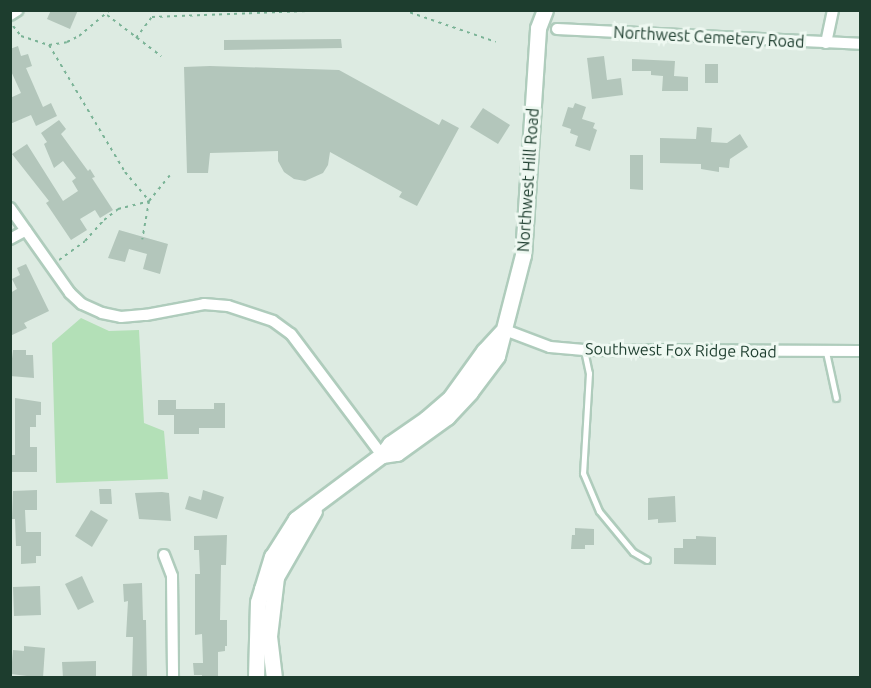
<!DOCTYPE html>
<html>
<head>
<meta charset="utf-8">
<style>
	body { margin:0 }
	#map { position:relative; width:871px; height:688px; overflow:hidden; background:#ddebe2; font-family:Ubuntu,sans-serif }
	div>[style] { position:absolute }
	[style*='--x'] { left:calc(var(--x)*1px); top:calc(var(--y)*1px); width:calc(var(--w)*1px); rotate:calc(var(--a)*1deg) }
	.green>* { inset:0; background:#b3e0b7 }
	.building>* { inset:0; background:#b3c6bb }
	.path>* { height:2px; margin-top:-1px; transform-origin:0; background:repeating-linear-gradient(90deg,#7ab396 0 3px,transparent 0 7.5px) }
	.roads { filter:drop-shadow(2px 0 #afccbc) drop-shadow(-2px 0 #afccbc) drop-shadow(0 2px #afccbc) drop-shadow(0 -2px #afccbc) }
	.service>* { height:5px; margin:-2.5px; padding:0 2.5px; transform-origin:2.5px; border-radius:2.5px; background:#fff }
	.minor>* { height:10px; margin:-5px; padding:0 5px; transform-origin:5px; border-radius:5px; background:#fff }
	.secondary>* { height:15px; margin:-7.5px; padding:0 7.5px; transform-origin:7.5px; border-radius:7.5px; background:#fff }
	span { translate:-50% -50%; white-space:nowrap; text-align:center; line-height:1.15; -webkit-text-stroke:6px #eef8f1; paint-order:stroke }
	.street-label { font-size:16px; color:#1d3d2e }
	.frame { position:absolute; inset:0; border:12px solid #1d3d2e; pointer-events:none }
</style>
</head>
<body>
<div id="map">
	<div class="green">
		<i style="clip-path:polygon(81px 318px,109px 331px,139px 330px,144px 423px,164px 431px,168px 479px,56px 483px,52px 343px)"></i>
	</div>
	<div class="building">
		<i style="clip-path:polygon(51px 10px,78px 10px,70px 29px,47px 19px)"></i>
		<i style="clip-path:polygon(341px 39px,342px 48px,224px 50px,224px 40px)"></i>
		<i style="clip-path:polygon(18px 46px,21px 56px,28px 54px,32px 66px,26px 68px,43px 107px,51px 103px,57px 116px,36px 126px,31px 115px,10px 124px,10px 98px,21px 93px,10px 69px,10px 49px)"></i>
		<i style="clip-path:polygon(604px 56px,607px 80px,621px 78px,623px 95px,592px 99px,587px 58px)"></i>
		<i style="clip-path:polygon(632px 59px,675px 61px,674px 76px,688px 77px,688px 91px,662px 91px,663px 76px,651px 75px,651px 71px,632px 71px)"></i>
		<i style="clip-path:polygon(705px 64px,718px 64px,718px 83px,705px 83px)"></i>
		<i style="clip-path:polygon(210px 66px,339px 70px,439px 125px,442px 119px,459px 128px,417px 206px,399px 197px,402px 192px,330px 152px,328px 165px,323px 173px,305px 181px,294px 179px,284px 172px,278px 161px,278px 151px,210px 153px,208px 173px,187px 173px,184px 67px)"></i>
		<i style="clip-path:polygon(575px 103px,586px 107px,582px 119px,595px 123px,593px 128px,597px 130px,590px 151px,575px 146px,578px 136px,570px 133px,571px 129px,562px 126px,568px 107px,573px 108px)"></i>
		<i style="clip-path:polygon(483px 108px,510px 125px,498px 144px,470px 127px)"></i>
		<i style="clip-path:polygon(59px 120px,66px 129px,61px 134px,88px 171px,90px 169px,95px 177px,92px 178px,113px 210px,100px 218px,95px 210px,80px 219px,87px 230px,71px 240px,46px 203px,49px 201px,12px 154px,27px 144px,63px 201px,78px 191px,72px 181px,76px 178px,63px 161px,54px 168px,44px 144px,47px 142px,41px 133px)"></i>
		<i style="clip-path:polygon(697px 127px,712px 128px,711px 142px,727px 143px,740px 134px,748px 147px,730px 159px,729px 168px,719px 167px,719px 172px,701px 169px,701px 164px,660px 163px,660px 138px,696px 139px)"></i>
		<i style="clip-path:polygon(630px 155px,643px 155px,643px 190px,630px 189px)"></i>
		<i style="clip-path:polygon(119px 230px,168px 244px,160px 274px,143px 269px,147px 254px,129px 249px,125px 262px,108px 258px)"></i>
		<i style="clip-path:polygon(26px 264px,49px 311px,24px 323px,27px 328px,10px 336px,10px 293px,17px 289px,12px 279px,20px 275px,17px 268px)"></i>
		<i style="clip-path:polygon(13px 350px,26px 350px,26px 355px,33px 355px,34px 378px,10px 376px)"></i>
		<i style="clip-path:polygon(15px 398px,41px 402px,41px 415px,36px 415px,36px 427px,30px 427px,30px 447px,37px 447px,37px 472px,12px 472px,12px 455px,15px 455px)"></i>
		<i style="clip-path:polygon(158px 400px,176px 400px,176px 409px,214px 409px,214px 403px,225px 403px,225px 428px,199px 428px,199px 434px,174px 434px,174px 415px,158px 415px)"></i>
		<i style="clip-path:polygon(99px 489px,111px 489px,112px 504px,100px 504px)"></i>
		<i style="clip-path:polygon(37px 490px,37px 510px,25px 510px,26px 532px,41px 532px,41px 556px,36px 556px,36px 563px,21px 564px,21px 546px,16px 546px,15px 519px,12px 519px,13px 491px)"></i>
		<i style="clip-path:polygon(203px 490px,224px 497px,217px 519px,185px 509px,189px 496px,201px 500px)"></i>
		<i style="clip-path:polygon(162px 492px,169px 493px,171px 521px,139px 519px,135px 493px)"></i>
		<i style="clip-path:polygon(675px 496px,676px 522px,658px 523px,658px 519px,648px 520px,648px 498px)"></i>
		<i style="clip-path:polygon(91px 510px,108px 520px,92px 547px,75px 536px)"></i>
		<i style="clip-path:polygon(575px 528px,594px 529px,594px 545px,585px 545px,585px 549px,571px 549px,572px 535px,575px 535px)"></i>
		<i style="clip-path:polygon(227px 535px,226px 565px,221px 565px,220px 620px,227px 620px,227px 646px,225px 646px,225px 651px,218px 652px,218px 678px,202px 678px,202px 675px,194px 675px,193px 663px,203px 663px,202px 634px,195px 635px,195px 574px,200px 574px,199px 550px,194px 550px,194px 536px)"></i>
		<i style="clip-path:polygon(696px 536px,716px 537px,716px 565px,674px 564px,674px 548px,683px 548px,683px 539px,696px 539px)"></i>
		<i style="clip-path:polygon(82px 576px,94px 602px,78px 610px,65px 584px)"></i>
		<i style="clip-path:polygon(142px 583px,143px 620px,146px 620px,147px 678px,132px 678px,133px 637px,126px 637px,128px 601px,124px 602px,123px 584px)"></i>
		<i style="clip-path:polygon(40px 586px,41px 615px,14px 616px,13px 587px)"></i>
		<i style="clip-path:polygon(24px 646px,45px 648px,43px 678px,11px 674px,13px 650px,24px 651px)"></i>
		<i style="clip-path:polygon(96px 661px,96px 678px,63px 678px,62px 662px)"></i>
	</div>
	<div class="path">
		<i style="--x:403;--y:10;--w:98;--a:19"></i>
		<i style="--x:107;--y:15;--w:68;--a:37.2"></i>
		<i style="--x:13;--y:26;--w:13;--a:51"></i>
		<i style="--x:21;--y:36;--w:29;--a:18"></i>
		<i style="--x:49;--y:45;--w:148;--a:59.1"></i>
		<i style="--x:125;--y:172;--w:38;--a:50"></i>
		<i style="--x:149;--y:201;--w:39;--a:100"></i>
		<i style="--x:136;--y:38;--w:26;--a:-53"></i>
		<i style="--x:152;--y:17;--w:182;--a:-2.2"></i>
		<i style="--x:49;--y:45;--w:18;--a:-9"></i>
		<i style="--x:67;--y:42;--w:13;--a:-27"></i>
		<i style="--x:79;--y:36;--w:40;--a:-40"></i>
		<i style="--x:59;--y:260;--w:32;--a:-36"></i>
		<i style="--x:85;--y:241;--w:28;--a:-48"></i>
		<i style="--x:104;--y:220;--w:18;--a:-38"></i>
		<i style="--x:118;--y:209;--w:32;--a:-14"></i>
		<i style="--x:149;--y:201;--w:33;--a:-51"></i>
	</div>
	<div class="roads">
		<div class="service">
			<i style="--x:584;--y:350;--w:24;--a:78"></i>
			<i style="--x:589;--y:373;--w:100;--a:93.4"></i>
			<i style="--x:583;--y:473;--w:41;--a:67.2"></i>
			<i style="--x:599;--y:511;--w:53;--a:50.3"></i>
			<i style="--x:633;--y:552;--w:16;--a:30"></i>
			<i style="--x:826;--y:352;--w:47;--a:77.7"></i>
		</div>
		<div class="minor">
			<i style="--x:10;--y:15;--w:9;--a:-32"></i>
			<i style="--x:557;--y:29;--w:303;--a:2.8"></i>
			<i style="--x:826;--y:43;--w:34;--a:-78"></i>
			<i style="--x:10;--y:208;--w:104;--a:54.8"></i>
			<i style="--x:70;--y:293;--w:16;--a:43"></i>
			<i style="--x:82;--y:304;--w:22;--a:24"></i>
			<i style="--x:102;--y:313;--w:19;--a:12"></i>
			<i style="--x:121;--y:317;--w:25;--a:-5"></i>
			<i style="--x:146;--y:315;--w:59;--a:-10.7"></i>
			<i style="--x:204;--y:304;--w:24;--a:5"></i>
			<i style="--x:228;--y:306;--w:47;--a:18.4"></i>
			<i style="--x:273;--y:321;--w:22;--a:36"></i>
			<i style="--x:291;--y:334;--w:151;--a:53.1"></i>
			<i style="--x:10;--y:239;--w:18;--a:-29"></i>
			<i style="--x:505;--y:330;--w:48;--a:20.7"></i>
			<i style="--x:550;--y:347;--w:34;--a:5"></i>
			<i style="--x:584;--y:350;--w:276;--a:0.2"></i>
			<i style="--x:164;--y:555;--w:22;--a:69"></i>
			<i style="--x:172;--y:576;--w:102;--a:89.4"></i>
		</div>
		<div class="secondary">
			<i style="--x:382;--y:455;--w:15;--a:-8"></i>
			<i style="--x:397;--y:453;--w:62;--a:-35.8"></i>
			<i style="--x:447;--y:417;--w:34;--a:-47"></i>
			<i style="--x:470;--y:392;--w:45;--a:-53.1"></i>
			<i style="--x:497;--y:356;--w:104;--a:-75.6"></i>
			<i style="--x:523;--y:255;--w:227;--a:-86.2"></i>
			<i style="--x:538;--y:28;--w:19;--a:-69"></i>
			<i style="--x:256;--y:678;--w:76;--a:-88.5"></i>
			<i style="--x:258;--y:602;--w:14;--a:-73"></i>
			<i style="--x:262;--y:589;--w:34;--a:-73"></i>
			<i style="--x:272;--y:557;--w:45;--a:-57.7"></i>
			<i style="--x:296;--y:519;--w:107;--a:-36.7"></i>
			<i style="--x:382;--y:455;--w:14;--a:-54"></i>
			<i style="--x:390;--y:444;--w:44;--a:-34.8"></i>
			<i style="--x:426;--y:419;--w:33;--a:-41"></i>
			<i style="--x:451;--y:397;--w:57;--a:-54.3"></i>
			<i style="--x:484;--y:351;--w:26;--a:-47"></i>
			<i style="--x:274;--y:678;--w:42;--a:-96.8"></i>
			<i style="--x:269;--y:636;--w:59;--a:-83.2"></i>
			<i style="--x:276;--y:577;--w:76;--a:-60.1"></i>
		</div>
	</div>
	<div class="street-label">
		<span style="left:709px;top:37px;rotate:3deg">Northwest Cemetery Road</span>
		<span style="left:528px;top:180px;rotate:-86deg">Northwest Hill Road</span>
		<span style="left:681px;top:350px;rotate:1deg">Southwest Fox Ridge Road</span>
	</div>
	<div class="frame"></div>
</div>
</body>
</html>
